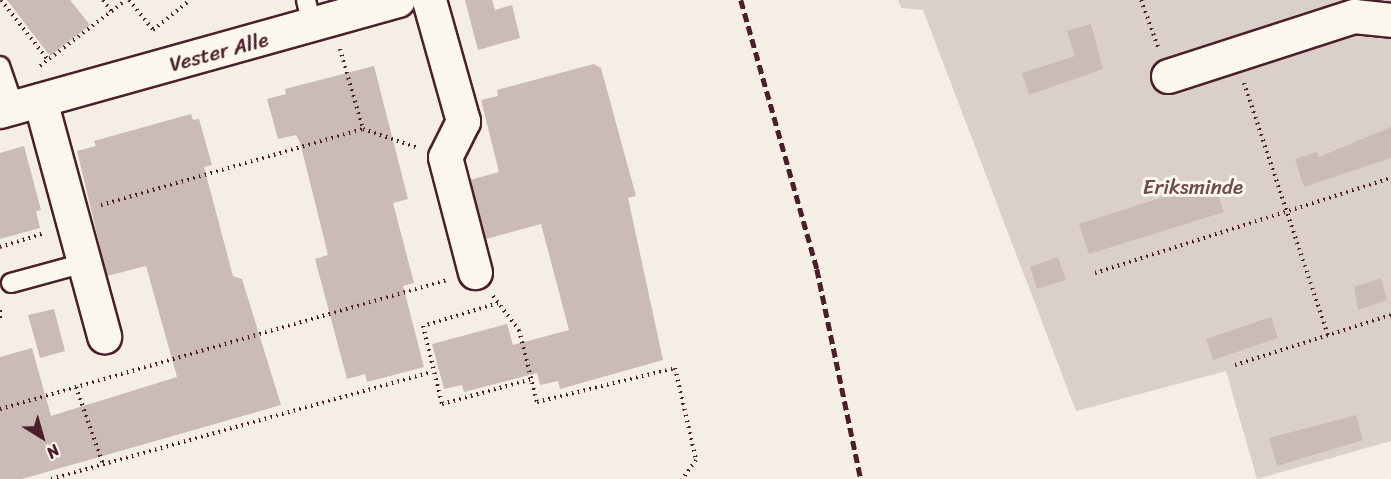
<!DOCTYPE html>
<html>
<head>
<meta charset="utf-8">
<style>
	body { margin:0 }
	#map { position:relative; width:1391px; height:479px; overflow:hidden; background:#f4eee4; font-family:Sriracha,sans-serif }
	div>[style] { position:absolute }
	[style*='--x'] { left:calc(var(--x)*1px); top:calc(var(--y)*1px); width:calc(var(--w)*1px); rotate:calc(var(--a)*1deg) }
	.green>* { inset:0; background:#dbd0c9 }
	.building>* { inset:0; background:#cabbb6 }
	.path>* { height:4px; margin-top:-2px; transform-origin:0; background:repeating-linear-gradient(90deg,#4a1f2b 0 1.5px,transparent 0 6px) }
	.roads { filter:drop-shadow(2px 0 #4a1f2b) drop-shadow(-2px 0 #4a1f2b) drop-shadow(0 2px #4a1f2b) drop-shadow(0 -2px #4a1f2b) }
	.lane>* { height:18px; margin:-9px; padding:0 9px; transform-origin:9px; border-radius:9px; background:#fbf7ec }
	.street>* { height:33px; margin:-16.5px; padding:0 16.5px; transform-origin:16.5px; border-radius:16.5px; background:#fbf7ec }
	.rail>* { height:4.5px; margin-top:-2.25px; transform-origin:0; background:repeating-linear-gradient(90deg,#4a1f2b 0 9px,transparent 0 13.5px) }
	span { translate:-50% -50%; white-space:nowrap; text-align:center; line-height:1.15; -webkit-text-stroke:6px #fbf7ec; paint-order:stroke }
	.street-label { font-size:21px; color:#4a1f2b }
	.park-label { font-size:21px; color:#6e4b52 }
	.north { position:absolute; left:12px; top:407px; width:60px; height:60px; -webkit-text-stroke:4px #fbf7ec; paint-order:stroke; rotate:143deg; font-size:16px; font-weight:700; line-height:24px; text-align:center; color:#4a1f2b }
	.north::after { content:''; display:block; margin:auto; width:21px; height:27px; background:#4a1f2b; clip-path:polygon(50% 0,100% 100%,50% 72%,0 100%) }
</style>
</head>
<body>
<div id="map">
	<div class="green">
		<i style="clip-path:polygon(898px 0,1391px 0,1391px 441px,1257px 479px,1226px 371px,1076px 411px,923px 10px,901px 8px)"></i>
	</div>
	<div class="building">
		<i style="clip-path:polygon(7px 0,70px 0,90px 25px,50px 56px)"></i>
		<i style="clip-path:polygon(465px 0,492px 0,495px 10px,512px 5px,520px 38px,478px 50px)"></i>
		<i style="clip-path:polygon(1091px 24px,1103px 69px,1029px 95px,1022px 73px,1075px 56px,1067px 31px)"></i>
		<i style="clip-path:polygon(594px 64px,601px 68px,636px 196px,628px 198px,663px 360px,560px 389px,558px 381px,540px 385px,537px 373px,464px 392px,462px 385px,444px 389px,432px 344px,507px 324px,513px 345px,569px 330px,541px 224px,486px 239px,470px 180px,499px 172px,481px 100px,498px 96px,497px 90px)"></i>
		<i style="clip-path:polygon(374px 66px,408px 199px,393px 203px,414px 283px,403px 286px,424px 367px,367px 382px,365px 374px,347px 379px,315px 259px,328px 255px,300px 142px,296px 135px,278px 139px,267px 99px,286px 94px,285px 89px)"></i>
		<i style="clip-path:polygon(191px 114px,193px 120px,199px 119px,212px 165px,204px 167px,233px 276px,242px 279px,281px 405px,22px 479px,0 479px,0 357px,32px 348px,51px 416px,177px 377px,146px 266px,107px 276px,77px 151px,96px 146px,94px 141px)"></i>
		<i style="clip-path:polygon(1391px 127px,1391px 158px,1304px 187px,1295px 159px,1317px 152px,1319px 157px)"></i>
		<i style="clip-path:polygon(24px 146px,41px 210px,36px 211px,40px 228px,0 239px,0 153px)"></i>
		<i style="clip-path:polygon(1213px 181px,1224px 212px,1089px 254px,1079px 224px)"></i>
		<i style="clip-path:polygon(1058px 257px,1066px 280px,1037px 289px,1030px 267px)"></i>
		<i style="clip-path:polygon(1381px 278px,1387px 300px,1358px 310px,1354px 287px)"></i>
		<i style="clip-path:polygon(54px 309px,65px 351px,40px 358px,28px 315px)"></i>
		<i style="clip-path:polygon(1271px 317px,1278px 338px,1213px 360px,1206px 339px)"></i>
		<i style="clip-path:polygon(1356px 415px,1363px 440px,1277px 466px,1269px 438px)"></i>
	</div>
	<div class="path">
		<i style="--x:1;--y:0;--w:76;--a:51.9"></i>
		<i style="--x:103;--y:0;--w:15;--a:53"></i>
		<i style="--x:129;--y:0;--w:38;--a:51"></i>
		<i style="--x:153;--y:30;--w:48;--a:-39"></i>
		<i style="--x:1141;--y:0;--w:50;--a:70.1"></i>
		<i style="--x:340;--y:49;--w:83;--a:74"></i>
		<i style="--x:40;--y:66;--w:108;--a:-37.5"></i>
		<i style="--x:1244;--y:83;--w:266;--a:71.6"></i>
		<i style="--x:101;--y:205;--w:273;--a:-16.2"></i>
		<i style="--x:363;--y:129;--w:56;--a:18.8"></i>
		<i style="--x:0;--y:247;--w:47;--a:-17.3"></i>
		<i style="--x:1095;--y:273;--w:311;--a:-17.8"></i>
		<i style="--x:493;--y:296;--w:43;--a:52.6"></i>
		<i style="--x:519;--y:330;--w:74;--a:76"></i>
		<i style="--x:537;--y:402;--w:142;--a:-13.8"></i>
		<i style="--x:675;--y:368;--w:94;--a:77.1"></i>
		<i style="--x:696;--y:460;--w:24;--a:126"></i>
		<i style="--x:498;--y:303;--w:78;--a:163"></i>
		<i style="--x:423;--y:326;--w:80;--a:76.3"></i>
		<i style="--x:442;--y:404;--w:93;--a:-15.5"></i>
		<i style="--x:0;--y:310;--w:8;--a:90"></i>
		<i style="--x:1235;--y:365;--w:164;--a:-17.8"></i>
		<i style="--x:76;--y:387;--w:82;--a:70.7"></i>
		<i style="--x:0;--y:409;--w:465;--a:-16.1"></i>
		<i style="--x:51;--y:479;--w:395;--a:-15.7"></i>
	</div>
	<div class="roads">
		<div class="lane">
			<i style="--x:306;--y:0;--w:28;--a:77"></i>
			<i style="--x:0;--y:66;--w:43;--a:71.1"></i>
			<i style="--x:11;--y:283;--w:76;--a:-15.3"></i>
		</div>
		<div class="street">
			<i style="--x:429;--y:0;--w:126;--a:74.3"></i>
			<i style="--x:463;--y:121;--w:40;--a:116.6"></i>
			<i style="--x:445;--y:157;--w:119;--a:75.4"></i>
			<i style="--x:1168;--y:76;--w:195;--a:-17.9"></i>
			<i style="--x:1354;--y:16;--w:37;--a:6"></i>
			<i style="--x:40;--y:100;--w:245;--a:74.8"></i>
			<i style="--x:0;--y:111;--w:413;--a:-15.6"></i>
		</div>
	</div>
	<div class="rail">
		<i style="--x:741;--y:0;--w:280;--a:74.2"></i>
		<i style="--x:817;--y:269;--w:215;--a:78.2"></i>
	</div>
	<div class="street-label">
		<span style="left:219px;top:52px;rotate:-15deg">Vester Alle</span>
	</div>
	<div class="park-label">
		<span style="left:1193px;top:187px">Eriksminde</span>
	</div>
	<div class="north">N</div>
</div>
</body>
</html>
